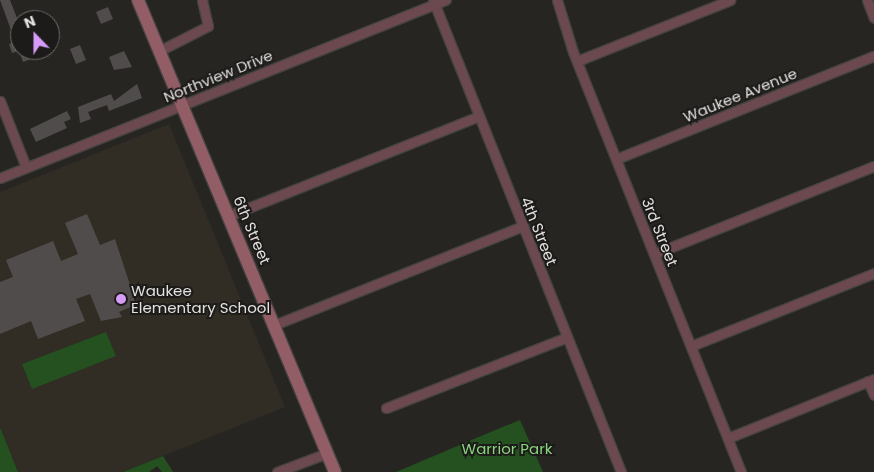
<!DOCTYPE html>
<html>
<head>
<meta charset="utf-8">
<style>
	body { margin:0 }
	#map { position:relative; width:874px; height:472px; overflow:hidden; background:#262522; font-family:Poppins,sans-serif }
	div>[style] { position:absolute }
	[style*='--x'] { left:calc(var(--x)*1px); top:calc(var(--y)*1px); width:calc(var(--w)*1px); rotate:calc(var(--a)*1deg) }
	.built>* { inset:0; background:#312c24 }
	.green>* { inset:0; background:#24511f }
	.building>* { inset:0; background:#504c4b }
	.roads { filter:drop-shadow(1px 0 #444340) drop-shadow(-1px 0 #444340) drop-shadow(0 1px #444340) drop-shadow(0 -1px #444340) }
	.street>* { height:9px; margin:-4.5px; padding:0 4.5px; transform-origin:4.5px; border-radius:4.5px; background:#6c494f }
	.secondary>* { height:12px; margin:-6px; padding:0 6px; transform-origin:6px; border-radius:6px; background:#935d66 }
	.dots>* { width:14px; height:14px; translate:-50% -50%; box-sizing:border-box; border:2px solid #1d1b19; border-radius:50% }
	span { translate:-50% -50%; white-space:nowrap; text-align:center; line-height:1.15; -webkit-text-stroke:4px #1d1b19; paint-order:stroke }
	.street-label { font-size:15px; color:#e2e1df }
	.poi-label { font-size:15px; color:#e2e1df }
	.left { translate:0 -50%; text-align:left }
	.park-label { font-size:15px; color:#8ad480 }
	.north { position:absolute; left:10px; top:10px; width:50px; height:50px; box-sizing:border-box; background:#1d1b19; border:1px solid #6c6a68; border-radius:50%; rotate:338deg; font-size:14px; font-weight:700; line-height:20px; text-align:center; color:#e2e1df }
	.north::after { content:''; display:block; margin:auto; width:18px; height:22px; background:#d79bf9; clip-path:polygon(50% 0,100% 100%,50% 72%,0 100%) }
</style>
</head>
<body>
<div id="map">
	<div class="built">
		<i style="clip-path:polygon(169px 124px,285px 407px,123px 472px,18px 472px,0 427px,0 192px)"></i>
	</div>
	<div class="green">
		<i style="clip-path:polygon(106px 332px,116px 356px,32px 389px,22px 364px)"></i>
		<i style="clip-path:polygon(520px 420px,543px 472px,396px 472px,469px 441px)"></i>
		<i style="clip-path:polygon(0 427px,18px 472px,0 472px)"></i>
		<i style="clip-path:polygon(163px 456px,173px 472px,162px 472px,157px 466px,149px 472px,123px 472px)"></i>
	</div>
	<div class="building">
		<i style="clip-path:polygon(0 0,10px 0,20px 26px,11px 30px)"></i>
		<i style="clip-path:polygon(108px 7px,113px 19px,101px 24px,96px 12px)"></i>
		<i style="clip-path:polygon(20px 40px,20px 50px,31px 50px,34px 58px,23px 62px,19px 51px,12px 53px,9px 44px)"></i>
		<i style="clip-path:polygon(80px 45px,86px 60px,76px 64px,70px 49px)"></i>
		<i style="clip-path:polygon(124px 51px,132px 67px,114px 70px,109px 57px)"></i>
		<i style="clip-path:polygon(137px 84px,142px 98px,109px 111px,107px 105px,88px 112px,91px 119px,80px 123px,78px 107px,111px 94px,114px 101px)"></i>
		<i style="clip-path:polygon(67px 111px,71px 119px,64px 122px,67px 128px,36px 142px,30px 129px)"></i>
		<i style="clip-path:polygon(87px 214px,100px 245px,115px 239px,135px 300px,133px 306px,119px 312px,122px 317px,101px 321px,90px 294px,76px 299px,85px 321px,38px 339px,31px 321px,0 334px,0 282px,13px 277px,6px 260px,53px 241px,61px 261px,78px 254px,65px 223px)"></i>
	</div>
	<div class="roads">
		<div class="street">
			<i style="--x:433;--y:0;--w:508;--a:68.28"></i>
			<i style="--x:557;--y:0;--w:54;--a:72.9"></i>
			<i style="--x:573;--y:52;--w:452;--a:68.2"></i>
			<i style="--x:867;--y:0;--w:19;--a:69"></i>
			<i style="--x:159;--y:51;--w:55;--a:-27"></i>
			<i style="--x:208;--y:26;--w:27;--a:-103"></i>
			<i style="--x:577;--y:61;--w:165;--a:-21.7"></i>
			<i style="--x:0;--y:101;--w:71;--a:68.5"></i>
			<i style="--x:616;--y:159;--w:278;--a:-21.8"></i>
			<i style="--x:0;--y:178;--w:480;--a:-21.8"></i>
			<i style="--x:228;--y:216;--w:270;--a:-21.7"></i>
			<i style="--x:654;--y:254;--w:237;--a:-21.8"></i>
			<i style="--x:274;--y:325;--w:268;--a:-21.7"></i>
			<i style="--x:691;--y:346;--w:197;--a:-21.7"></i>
			<i style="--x:868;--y:381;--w:15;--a:67"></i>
			<i style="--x:386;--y:408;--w:194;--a:-21.4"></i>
			<i style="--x:728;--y:438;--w:157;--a:-22"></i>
			<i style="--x:277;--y:472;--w:53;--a:-20.8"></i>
		</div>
		<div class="secondary">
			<i style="--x:138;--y:0;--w:511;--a:67.35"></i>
		</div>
	</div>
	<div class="dots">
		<i style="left:121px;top:299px;background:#d79bf9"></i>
	</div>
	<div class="street-label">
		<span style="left:218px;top:76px;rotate:-22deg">Northview Drive</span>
		<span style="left:740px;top:95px;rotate:-22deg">Waukee Avenue</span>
		<span style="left:252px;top:230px;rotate:67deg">6th Street</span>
		<span style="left:539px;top:231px;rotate:68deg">4th Street</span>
		<span style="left:660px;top:232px;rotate:68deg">3rd Street</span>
	</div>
	<div class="poi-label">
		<span class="left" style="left:131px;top:299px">Waukee<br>Elementary School</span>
	</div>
	<div class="park-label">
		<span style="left:507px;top:449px">Warrior Park</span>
	</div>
	<div class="north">N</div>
</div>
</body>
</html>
